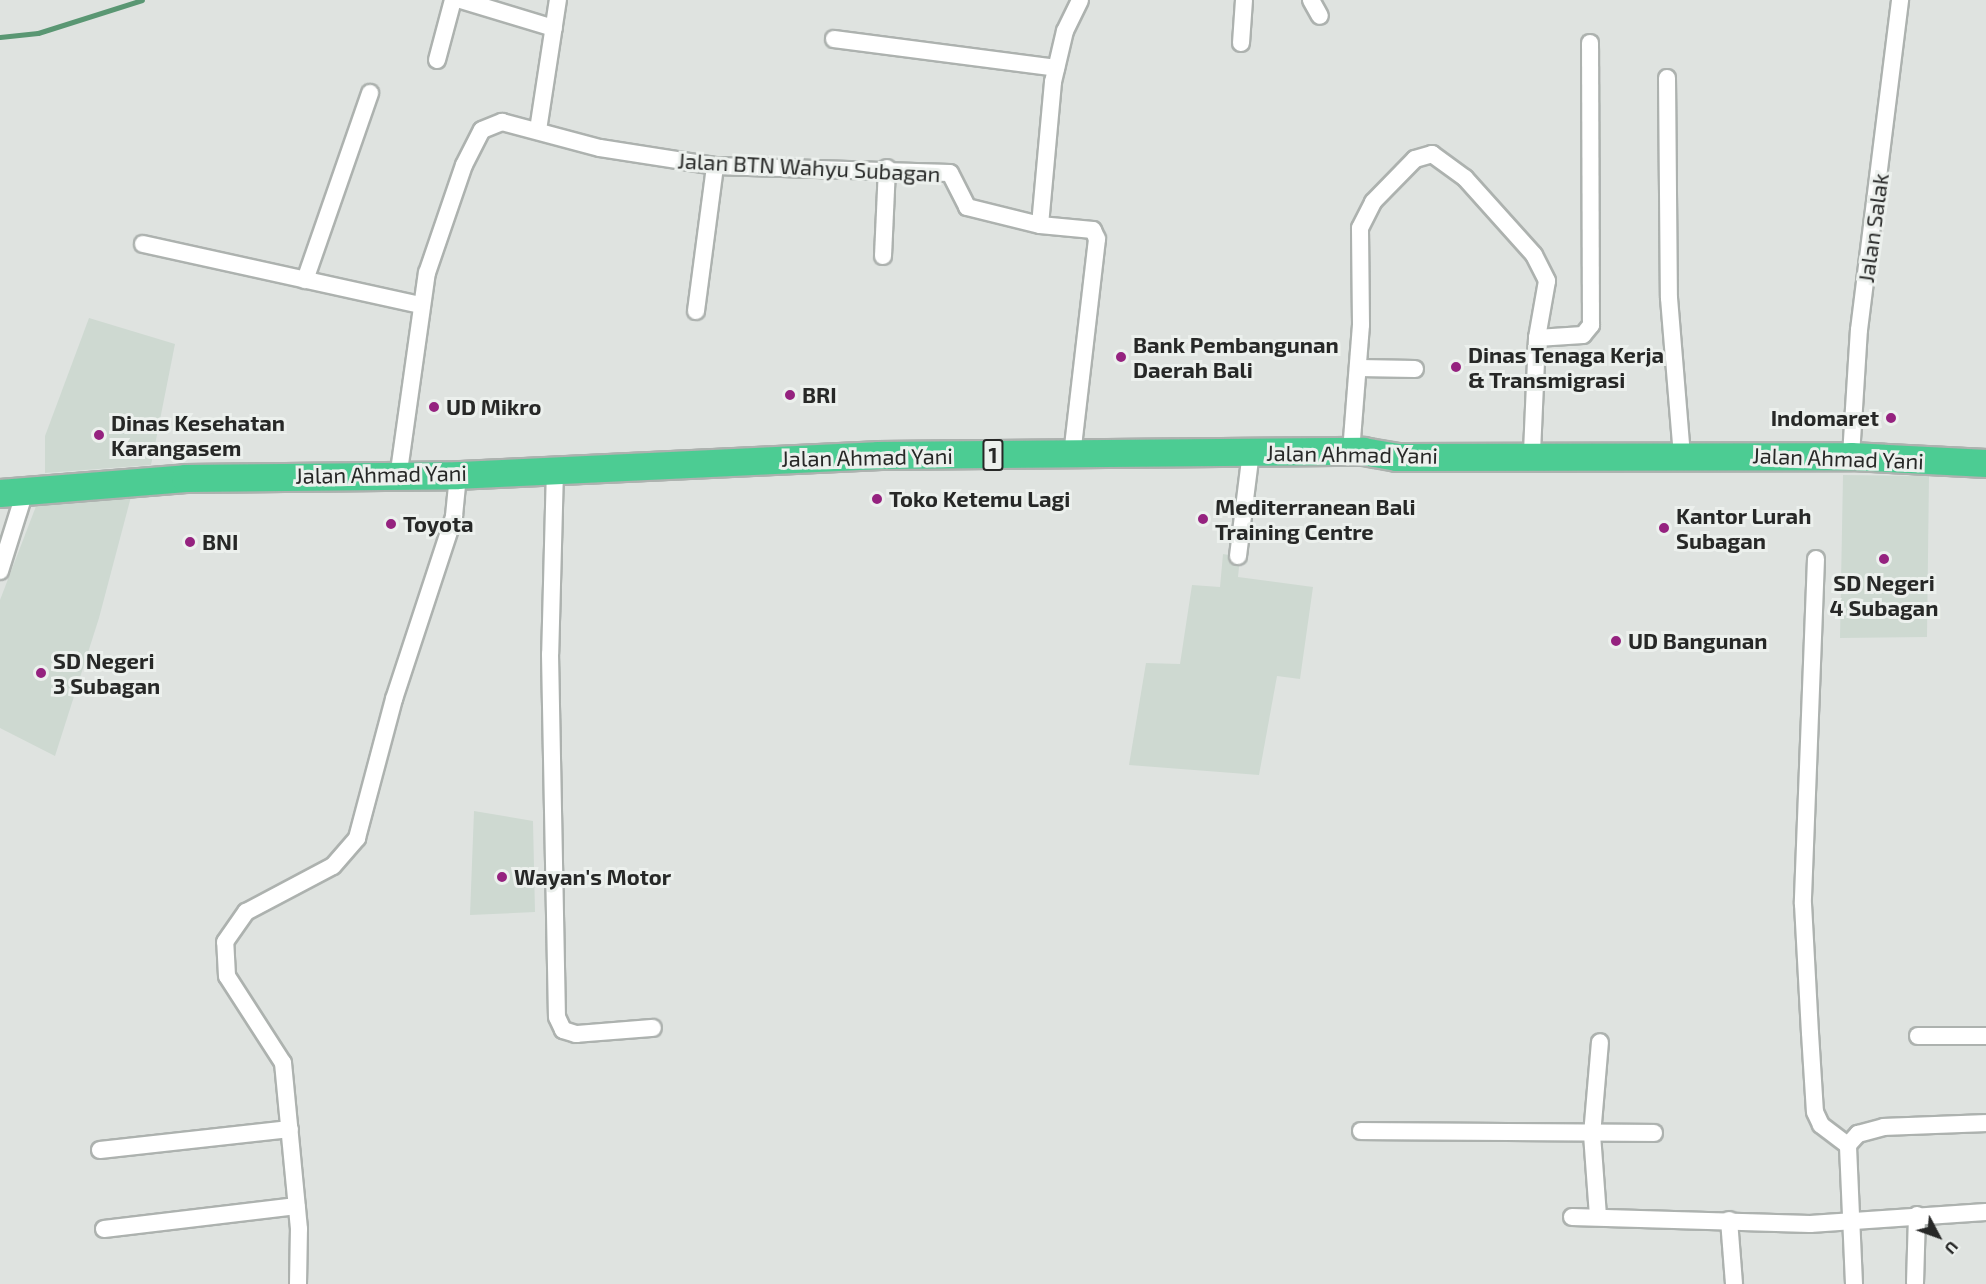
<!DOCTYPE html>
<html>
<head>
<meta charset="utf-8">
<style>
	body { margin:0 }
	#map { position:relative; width:1986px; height:1284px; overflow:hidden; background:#dfe3e0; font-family:"Exo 2",sans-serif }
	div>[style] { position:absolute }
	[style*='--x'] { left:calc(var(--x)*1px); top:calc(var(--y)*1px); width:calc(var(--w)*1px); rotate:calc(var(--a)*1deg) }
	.built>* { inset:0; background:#ced9d1 }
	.stream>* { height:5px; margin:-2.5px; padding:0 2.5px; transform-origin:2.5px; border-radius:2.5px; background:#5a9773 }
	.roads { filter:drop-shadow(2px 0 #adb2af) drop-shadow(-2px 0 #adb2af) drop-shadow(0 2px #adb2af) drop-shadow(0 -2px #adb2af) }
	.minor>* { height:16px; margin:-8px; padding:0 8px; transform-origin:8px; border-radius:8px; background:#fff }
	.trunk>* { height:27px; margin:-13.5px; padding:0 13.5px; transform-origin:13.5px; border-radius:13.5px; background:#4ccc93 }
	.dots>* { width:16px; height:16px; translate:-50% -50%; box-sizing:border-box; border:3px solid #ecf0ed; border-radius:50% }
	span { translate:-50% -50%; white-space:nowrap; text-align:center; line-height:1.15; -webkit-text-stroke:6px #ecf0ed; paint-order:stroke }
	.shield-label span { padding:2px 4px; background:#ecf0ed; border:2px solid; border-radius:4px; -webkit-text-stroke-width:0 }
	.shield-label { font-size:21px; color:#272827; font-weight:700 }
	.street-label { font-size:22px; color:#272827 }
	.poi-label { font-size:22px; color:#272827; font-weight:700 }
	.left { translate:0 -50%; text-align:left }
	.right { translate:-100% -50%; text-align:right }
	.north { position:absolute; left:1908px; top:1206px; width:60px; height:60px; -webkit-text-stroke:4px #ecf0ed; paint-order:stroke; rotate:131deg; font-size:16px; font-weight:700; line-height:24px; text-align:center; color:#272827 }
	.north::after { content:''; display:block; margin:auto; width:21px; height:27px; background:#272827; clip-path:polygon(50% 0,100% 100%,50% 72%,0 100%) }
</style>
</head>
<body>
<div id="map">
	<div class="built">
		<i style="clip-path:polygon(89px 318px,175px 344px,151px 465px,45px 473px,45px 436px)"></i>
		<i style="clip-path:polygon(1843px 475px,1929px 476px,1927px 637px,1840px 638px)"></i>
		<i style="clip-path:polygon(132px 493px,99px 618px,55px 756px,0 728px,0 600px,38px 501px)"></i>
		<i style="clip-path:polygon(1223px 554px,1240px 557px,1238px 577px,1313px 587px,1300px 679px,1277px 676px,1259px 775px,1129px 765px,1146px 663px,1180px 664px,1192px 585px,1220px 587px)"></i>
		<i style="clip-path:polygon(474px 811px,533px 821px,535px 912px,470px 915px)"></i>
	</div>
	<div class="stream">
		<i style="--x:0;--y:37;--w:38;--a:-6"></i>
		<i style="--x:38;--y:33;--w:109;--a:-17.6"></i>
	</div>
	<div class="roads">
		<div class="minor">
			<i style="--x:461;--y:0;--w:97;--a:16.8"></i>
			<i style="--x:1311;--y:0;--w:18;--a:61"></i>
			<i style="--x:834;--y:39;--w:224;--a:7.4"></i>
			<i style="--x:1241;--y:43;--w:43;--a:-86"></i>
			<i style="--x:437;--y:60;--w:62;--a:-75.1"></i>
			<i style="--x:1667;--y:78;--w:220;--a:89.5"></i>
			<i style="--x:1669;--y:298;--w:159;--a:85.3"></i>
			<i style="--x:538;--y:130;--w:132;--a:-81.3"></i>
			<i style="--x:1040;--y:225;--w:144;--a:-84.8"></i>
			<i style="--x:1053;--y:82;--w:52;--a:-76.8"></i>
			<i style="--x:1065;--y:31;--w:34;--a:-64"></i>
			<i style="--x:143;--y:244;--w:284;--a:12.4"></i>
			<i style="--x:883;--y:256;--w:88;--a:-87.4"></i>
			<i style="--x:305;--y:280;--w:198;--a:-70.8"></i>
			<i style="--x:696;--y:311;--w:146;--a:-82.5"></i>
			<i style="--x:1537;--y:338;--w:46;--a:-3.7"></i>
			<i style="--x:1583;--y:335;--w:13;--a:-51"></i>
			<i style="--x:1591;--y:325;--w:282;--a:-90.2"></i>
			<i style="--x:1359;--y:368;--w:56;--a:1"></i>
			<i style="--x:1351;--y:452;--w:127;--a:-85.5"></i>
			<i style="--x:1361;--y:325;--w:97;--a:-90.6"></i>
			<i style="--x:1360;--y:228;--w:29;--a:-63"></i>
			<i style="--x:1373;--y:202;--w:60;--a:-45.7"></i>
			<i style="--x:1415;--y:159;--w:18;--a:-16"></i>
			<i style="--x:1432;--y:154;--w:41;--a:36"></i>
			<i style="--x:1465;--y:178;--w:103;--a:48.1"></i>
			<i style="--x:1534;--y:255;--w:29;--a:63"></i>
			<i style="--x:1547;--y:281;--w:58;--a:100"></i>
			<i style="--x:1537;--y:338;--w:116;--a:92.5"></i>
			<i style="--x:1851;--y:456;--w:126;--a:-86.4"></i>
			<i style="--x:1859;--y:330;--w:333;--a:-82.9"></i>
			<i style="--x:555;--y:469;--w:185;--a:91.5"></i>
			<i style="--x:550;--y:654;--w:363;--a:88.9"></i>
			<i style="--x:557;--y:1017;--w:14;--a:65"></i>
			<i style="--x:563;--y:1030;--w:14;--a:17"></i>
			<i style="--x:576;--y:1034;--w:77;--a:-4.5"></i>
			<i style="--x:399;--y:471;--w:200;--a:-82"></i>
			<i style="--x:427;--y:273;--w:114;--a:-71.1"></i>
			<i style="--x:464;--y:165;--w:39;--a:-63"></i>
			<i style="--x:482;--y:130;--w:22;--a:-22"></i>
			<i style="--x:502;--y:122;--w:101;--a:14.9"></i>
			<i style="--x:600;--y:148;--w:116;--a:8.9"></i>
			<i style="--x:715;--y:166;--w:235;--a:1.7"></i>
			<i style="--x:950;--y:173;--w:38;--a:63"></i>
			<i style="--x:967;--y:207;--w:75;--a:13.9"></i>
			<i style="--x:1040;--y:225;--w:53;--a:5.4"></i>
			<i style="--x:1093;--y:230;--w:10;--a:66"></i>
			<i style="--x:1097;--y:239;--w:217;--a:96.6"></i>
			<i style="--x:1238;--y:556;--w:105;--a:-82.9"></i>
			<i style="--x:1816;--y:559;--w:345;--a:92.2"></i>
			<i style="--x:1803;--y:904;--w:129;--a:86.9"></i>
			<i style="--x:1810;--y:1033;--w:79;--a:86.4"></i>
			<i style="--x:1815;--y:1112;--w:14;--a:65"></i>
			<i style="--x:1821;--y:1125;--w:34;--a:37"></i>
			<i style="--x:0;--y:571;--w:84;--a:-72.6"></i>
			<i style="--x:1918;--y:1036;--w:68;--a:0"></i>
			<i style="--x:1361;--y:1131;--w:293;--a:0.4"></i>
			<i style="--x:100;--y:1150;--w:191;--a:-6.3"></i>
			<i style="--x:1598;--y:1216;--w:81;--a:-94.2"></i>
			<i style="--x:1592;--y:1135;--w:93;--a:-85.1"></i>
			<i style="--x:1572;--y:1217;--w:238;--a:1.7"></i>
			<i style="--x:1810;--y:1224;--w:176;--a:-3.9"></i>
			<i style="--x:1729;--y:1220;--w:64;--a:85.5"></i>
			<i style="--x:104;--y:1229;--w:194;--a:-6.8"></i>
			<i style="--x:1915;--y:1283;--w:68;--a:-88.3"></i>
			<i style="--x:298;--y:1284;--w:55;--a:-89"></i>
			<i style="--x:299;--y:1229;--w:167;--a:-95.5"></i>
			<i style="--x:283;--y:1063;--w:103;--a:-122.8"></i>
			<i style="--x:227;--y:976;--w:34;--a:-93"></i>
			<i style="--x:225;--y:942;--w:37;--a:-55"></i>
			<i style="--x:246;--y:912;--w:98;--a:-27.9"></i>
			<i style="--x:333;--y:866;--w:37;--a:-49"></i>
			<i style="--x:357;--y:838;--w:144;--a:-75.1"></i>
			<i style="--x:394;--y:699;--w:193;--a:-71.8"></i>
			<i style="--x:454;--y:516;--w:41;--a:-84.4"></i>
			<i style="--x:1854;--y:1284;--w:139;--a:-92.5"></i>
			<i style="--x:1848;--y:1145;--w:15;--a:-48"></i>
			<i style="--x:1858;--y:1134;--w:27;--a:-15"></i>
			<i style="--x:1884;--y:1127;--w:102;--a:-2.2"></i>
		</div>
		<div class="trunk">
			<i style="--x:0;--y:493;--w:186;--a:-4.6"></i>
			<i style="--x:185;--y:478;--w:273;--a:-0.6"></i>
			<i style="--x:458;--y:475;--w:420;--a:-2.7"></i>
			<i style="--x:878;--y:455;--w:485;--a:-0.5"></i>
			<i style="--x:1363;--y:451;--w:34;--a:10"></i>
			<i style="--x:1396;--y:457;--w:455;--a:-0.1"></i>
			<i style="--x:1851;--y:456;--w:135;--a:3"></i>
		</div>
	</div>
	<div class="dots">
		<i style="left:1121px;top:357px;background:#95227f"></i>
		<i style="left:1456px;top:367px;background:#95227f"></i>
		<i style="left:790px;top:395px;background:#95227f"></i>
		<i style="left:434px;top:407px;background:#95227f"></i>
		<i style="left:1891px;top:418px;background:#95227f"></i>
		<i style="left:99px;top:435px;background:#95227f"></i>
		<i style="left:877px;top:499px;background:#95227f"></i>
		<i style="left:1203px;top:519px;background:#95227f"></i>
		<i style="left:391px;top:524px;background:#95227f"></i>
		<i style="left:1664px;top:528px;background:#95227f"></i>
		<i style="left:190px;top:542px;background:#95227f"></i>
		<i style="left:1884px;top:559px;background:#95227f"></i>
		<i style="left:1616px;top:641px;background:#95227f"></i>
		<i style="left:41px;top:673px;background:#95227f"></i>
		<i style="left:502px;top:877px;background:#95227f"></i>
	</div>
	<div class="shield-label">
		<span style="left:993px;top:455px">1</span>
	</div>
	<div class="street-label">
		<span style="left:809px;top:167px;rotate:3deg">Jalan BTN Wahyu Subagan</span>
		<span style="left:1873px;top:228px;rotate:-82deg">Jalan Salak</span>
		<span style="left:1352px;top:454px;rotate:1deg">Jalan Ahmad Yani</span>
		<span style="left:867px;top:457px;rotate:-1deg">Jalan Ahmad Yani</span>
		<span style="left:1838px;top:458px;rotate:2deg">Jalan Ahmad Yani</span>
		<span style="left:381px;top:474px;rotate:-1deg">Jalan Ahmad Yani</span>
	</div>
	<div class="poi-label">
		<span class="left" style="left:1133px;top:357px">Bank Pembangunan<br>Daerah Bali</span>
		<span class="left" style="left:1468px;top:367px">Dinas Tenaga Kerja<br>&amp; Transmigrasi</span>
		<span class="left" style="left:802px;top:395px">BRI</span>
		<span class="left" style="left:446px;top:407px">UD Mikro</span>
		<span class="right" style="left:1879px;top:418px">Indomaret</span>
		<span class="left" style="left:111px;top:435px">Dinas Kesehatan<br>Karangasem</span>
		<span class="left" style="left:889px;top:499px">Toko Ketemu Lagi</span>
		<span class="left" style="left:1215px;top:519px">Mediterranean Bali<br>Training Centre</span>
		<span class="left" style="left:1676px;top:528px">Kantor Lurah<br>Subagan</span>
		<span class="left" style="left:403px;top:524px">Toyota</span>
		<span class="left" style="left:202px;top:542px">BNI</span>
		<span style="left:1884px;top:595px">SD Negeri<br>4 Subagan</span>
		<span class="left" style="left:1628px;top:641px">UD Bangunan</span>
		<span class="left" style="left:53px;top:673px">SD Negeri<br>3 Subagan</span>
		<span class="left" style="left:514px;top:877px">Wayan's Motor</span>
	</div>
	<div class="north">U</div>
</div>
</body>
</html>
